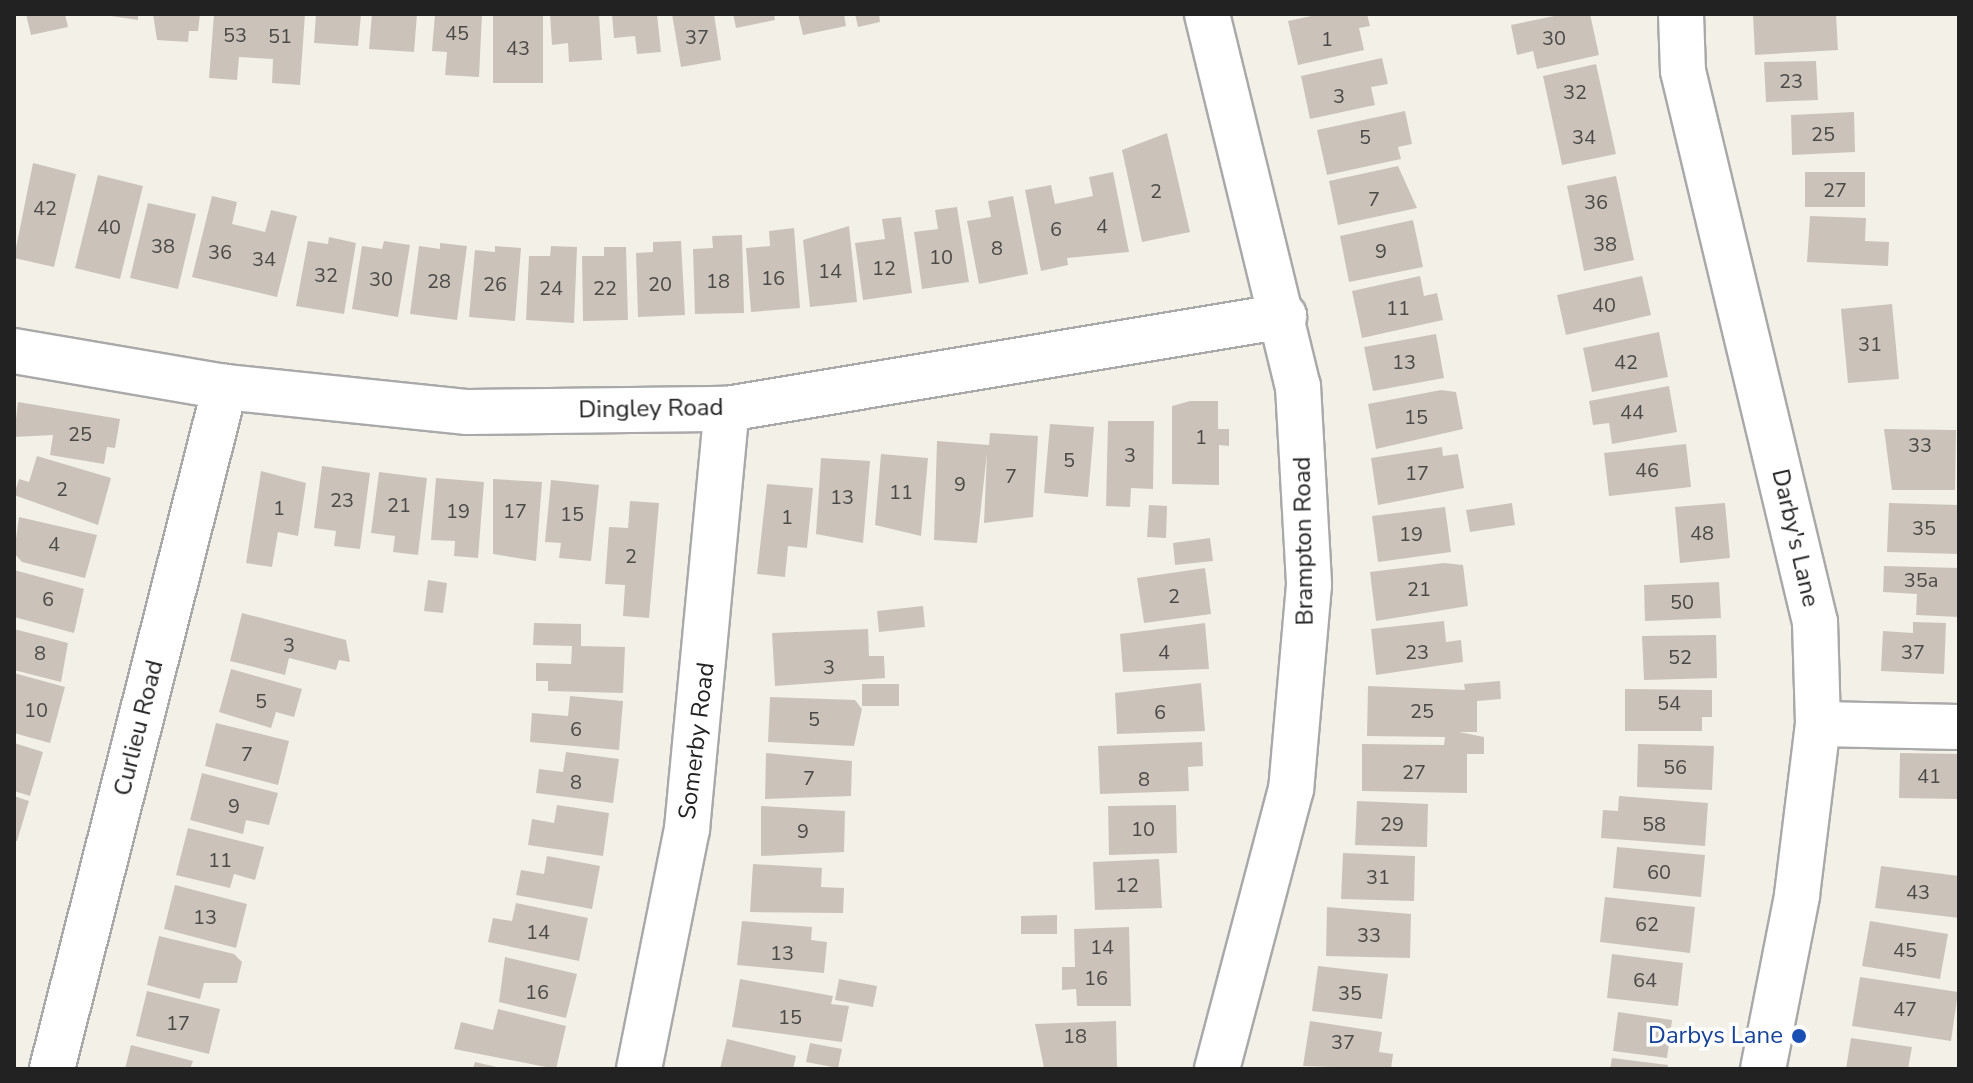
<!DOCTYPE html>
<html>
<head>
<meta charset="utf-8">
<style>
	body { margin:0 }
	#map { position:relative; width:1973px; height:1083px; overflow:hidden; background:#f3f0e8; font-family:"Nunito Sans",sans-serif }
	div>[style] { position:absolute }
	[style*='--x'] { left:calc(var(--x)*1px); top:calc(var(--y)*1px); width:calc(var(--w)*1px); rotate:calc(var(--a)*1deg) }
	.building>* { inset:0; background:#cbc3ba }
	.roads { filter:drop-shadow(2px 0 #a9a9a9) drop-shadow(-2px 0 #a9a9a9) drop-shadow(0 2px #a9a9a9) drop-shadow(0 -2px #a9a9a9) }
	.minor>* { height:44px; margin:-22px; padding:0 22px; transform-origin:22px; border-radius:22px; background:#fff }
	.dots>* { width:22px; height:22px; translate:-50% -50%; box-sizing:border-box; border:4px solid #fff; border-radius:50% }
	span { translate:-50% -50%; white-space:nowrap; text-align:center; line-height:1.15; -webkit-text-stroke:7px #fff; paint-order:stroke }
	.number-label { font-size:20px; color:#4c4a48 }
	.number-label span { -webkit-text-stroke-width:0 }
	.street-label { font-size:24px; color:#222 }
	.transit-label { font-size:24px; color:#164399 }
	.right { translate:-100% -50%; text-align:right }
	.frame { position:absolute; inset:0; border:16px solid #222; pointer-events:none }
</style>
</head>
<body>
<div id="map">
	<div class="building">
		<i style="clip-path:polygon(26px 14px,65px 14px,68px 27px,31px 35px)"></i>
		<i style="clip-path:polygon(97px 14px,138px 14px,138px 20px)"></i>
		<i style="clip-path:polygon(153px 14px,200px 14px,198px 31px,189px 31px,188px 42px,157px 40px)"></i>
		<i style="clip-path:polygon(214px 14px,305px 14px,300px 85px,272px 83px,273px 59px,239px 57px,237px 80px,209px 78px)"></i>
		<i style="clip-path:polygon(316px 14px,361px 14px,358px 46px,314px 43px)"></i>
		<i style="clip-path:polygon(372px 14px,417px 14px,414px 52px,369px 49px)"></i>
		<i style="clip-path:polygon(435px 14px,482px 14px,479px 77px,445px 75px,447px 52px,432px 51px)"></i>
		<i style="clip-path:polygon(493px 14px,543px 14px,543px 83px,493px 83px)"></i>
		<i style="clip-path:polygon(550px 14px,599px 14px,602px 60px,569px 62px,568px 43px,552px 45px)"></i>
		<i style="clip-path:polygon(612px 14px,657px 14px,661px 52px,637px 54px,635px 36px,614px 38px)"></i>
		<i style="clip-path:polygon(672px 14px,714px 14px,721px 60px,681px 67px)"></i>
		<i style="clip-path:polygon(733px 14px,774px 14px,775px 20px,736px 28px)"></i>
		<i style="clip-path:polygon(798px 14px,844px 14px,846px 26px,803px 35px)"></i>
		<i style="clip-path:polygon(855px 14px,879px 14px,880px 22px,858px 27px)"></i>
		<i style="clip-path:polygon(1321px 14px,1367px 14px,1370px 26px,1359px 28px,1364px 50px,1298px 65px,1288px 21px)"></i>
		<i style="clip-path:polygon(1564px 14px,1590px 14px,1599px 55px,1537px 69px,1533px 51px,1517px 55px,1511px 25px)"></i>
		<i style="clip-path:polygon(1753px 14px,1836px 14px,1838px 50px,1755px 55px)"></i>
		<i style="clip-path:polygon(1382px 58px,1388px 84px,1371px 87px,1375px 105px,1310px 119px,1301px 76px)"></i>
		<i style="clip-path:polygon(1816px 61px,1818px 100px,1766px 102px,1764px 62px)"></i>
		<i style="clip-path:polygon(1596px 64px,1616px 154px,1562px 165px,1543px 76px)"></i>
		<i style="clip-path:polygon(1405px 111px,1412px 144px,1398px 147px,1401px 159px,1327px 175px,1317px 130px)"></i>
		<i style="clip-path:polygon(1854px 112px,1855px 152px,1792px 155px,1791px 115px)"></i>
		<i style="clip-path:polygon(1167px 133px,1190px 232px,1142px 242px,1122px 150px)"></i>
		<i style="clip-path:polygon(33px 163px,76px 174px,54px 267px,14px 258px)"></i>
		<i style="clip-path:polygon(1398px 166px,1417px 208px,1338px 225px,1329px 181px)"></i>
		<i style="clip-path:polygon(1113px 172px,1129px 252px,1067px 258px,1068px 265px,1041px 271px,1025px 190px,1051px 185px,1055px 204px,1093px 196px,1089px 177px)"></i>
		<i style="clip-path:polygon(1805px 172px,1865px 172px,1865px 207px,1805px 207px)"></i>
		<i style="clip-path:polygon(98px 175px,143px 186px,120px 279px,75px 268px)"></i>
		<i style="clip-path:polygon(1616px 176px,1634px 260px,1584px 271px,1567px 186px)"></i>
		<i style="clip-path:polygon(212px 196px,237px 202px,232px 224px,265px 232px,271px 210px,297px 216px,277px 297px,192px 277px)"></i>
		<i style="clip-path:polygon(1013px 196px,1028px 274px,979px 284px,967px 221px,991px 217px,988px 201px)"></i>
		<i style="clip-path:polygon(148px 203px,196px 214px,178px 289px,130px 278px)"></i>
		<i style="clip-path:polygon(957px 207px,969px 282px,922px 289px,914px 232px,938px 229px,935px 210px)"></i>
		<i style="clip-path:polygon(1810px 216px,1866px 218px,1865px 241px,1889px 242px,1888px 266px,1807px 262px)"></i>
		<i style="clip-path:polygon(901px 217px,912px 293px,863px 300px,855px 243px,885px 239px,882px 219px)"></i>
		<i style="clip-path:polygon(1413px 220px,1423px 267px,1349px 282px,1340px 236px)"></i>
		<i style="clip-path:polygon(849px 226px,857px 302px,810px 307px,803px 240px)"></i>
		<i style="clip-path:polygon(794px 228px,800px 308px,751px 312px,746px 248px,770px 246px,769px 231px)"></i>
		<i style="clip-path:polygon(742px 235px,744px 313px,695px 314px,693px 249px,713px 248px,712px 236px)"></i>
		<i style="clip-path:polygon(329px 237px,356px 243px,344px 314px,296px 306px,308px 241px,328px 244px)"></i>
		<i style="clip-path:polygon(384px 241px,410px 245px,398px 317px,352px 309px,362px 246px,382px 249px)"></i>
		<i style="clip-path:polygon(681px 241px,685px 315px,638px 317px,636px 253px,653px 252px,653px 242px)"></i>
		<i style="clip-path:polygon(440px 243px,467px 246px,457px 320px,410px 314px,419px 246px,440px 249px)"></i>
		<i style="clip-path:polygon(495px 246px,521px 248px,515px 321px,469px 317px,475px 250px,495px 252px)"></i>
		<i style="clip-path:polygon(551px 246px,577px 247px,574px 323px,526px 320px,529px 256px,550px 256px)"></i>
		<i style="clip-path:polygon(604px 247px,626px 247px,628px 320px,583px 321px,582px 256px,604px 256px)"></i>
		<i style="clip-path:polygon(1420px 276px,1424px 296px,1437px 293px,1443px 320px,1362px 338px,1352px 291px)"></i>
		<i style="clip-path:polygon(1642px 276px,1651px 315px,1566px 335px,1557px 295px)"></i>
		<i style="clip-path:polygon(1892px 304px,1899px 379px,1848px 383px,1841px 309px)"></i>
		<i style="clip-path:polygon(1659px 332px,1668px 377px,1592px 392px,1583px 348px)"></i>
		<i style="clip-path:polygon(1436px 334px,1444px 378px,1373px 391px,1364px 347px)"></i>
		<i style="clip-path:polygon(1669px 386px,1677px 432px,1612px 444px,1609px 423px,1593px 425px,1589px 401px)"></i>
		<i style="clip-path:polygon(1441px 390px,1456px 392px,1463px 429px,1376px 449px,1368px 404px)"></i>
		<i style="clip-path:polygon(1190px 401px,1218px 401px,1218px 429px,1229px 429px,1229px 446px,1219px 445px,1219px 485px,1172px 484px,1172px 406px)"></i>
		<i style="clip-path:polygon(18px 402px,120px 419px,115px 448px,107px 447px,104px 464px,50px 455px,53px 435px,14px 437px)"></i>
		<i style="clip-path:polygon(1108px 421px,1154px 421px,1153px 489px,1131px 488px,1130px 507px,1106px 506px)"></i>
		<i style="clip-path:polygon(1050px 424px,1094px 427px,1088px 497px,1044px 493px)"></i>
		<i style="clip-path:polygon(1884px 429px,1956px 430px,1955px 490px,1892px 490px)"></i>
		<i style="clip-path:polygon(990px 433px,1038px 436px,1033px 517px,984px 523px,987px 453px,977px 543px,934px 540px,937px 441px,989px 445px)"></i>
		<i style="clip-path:polygon(1686px 444px,1691px 487px,1609px 496px,1604px 453px)"></i>
		<i style="clip-path:polygon(1442px 447px,1443px 456px,1458px 454px,1464px 488px,1378px 505px,1371px 458px)"></i>
		<i style="clip-path:polygon(881px 454px,928px 458px,921px 536px,875px 525px)"></i>
		<i style="clip-path:polygon(37px 456px,111px 478px,98px 525px,14px 495px,19px 479px,29px 482px)"></i>
		<i style="clip-path:polygon(821px 458px,870px 461px,863px 543px,816px 534px)"></i>
		<i style="clip-path:polygon(322px 466px,370px 473px,360px 549px,334px 546px,336px 531px,314px 528px)"></i>
		<i style="clip-path:polygon(261px 471px,306px 483px,298px 536px,278px 532px,272px 567px,246px 563px)"></i>
		<i style="clip-path:polygon(379px 472px,427px 478px,418px 555px,393px 552px,395px 536px,371px 533px)"></i>
		<i style="clip-path:polygon(436px 478px,484px 482px,478px 558px,454px 556px,455px 541px,431px 540px)"></i>
		<i style="clip-path:polygon(493px 479px,542px 482px,536px 561px,493px 554px)"></i>
		<i style="clip-path:polygon(551px 480px,599px 485px,591px 561px,559px 558px,561px 543px,545px 542px)"></i>
		<i style="clip-path:polygon(767px 484px,813px 488px,807px 548px,788px 546px,785px 577px,757px 574px)"></i>
		<i style="clip-path:polygon(630px 501px,659px 503px,649px 618px,623px 616px,625px 585px,605px 584px,609px 527px,628px 528px)"></i>
		<i style="clip-path:polygon(1512px 503px,1515px 525px,1470px 532px,1466px 510px)"></i>
		<i style="clip-path:polygon(1725px 503px,1730px 558px,1680px 563px,1675px 507px)"></i>
		<i style="clip-path:polygon(1889px 503px,1959px 505px,1959px 554px,1887px 552px)"></i>
		<i style="clip-path:polygon(1149px 505px,1167px 506px,1166px 538px,1147px 537px)"></i>
		<i style="clip-path:polygon(1445px 507px,1451px 552px,1378px 562px,1372px 516px)"></i>
		<i style="clip-path:polygon(19px 517px,97px 535px,85px 578px,22px 562px,14px 553px)"></i>
		<i style="clip-path:polygon(1210px 538px,1213px 561px,1175px 565px,1173px 543px)"></i>
		<i style="clip-path:polygon(1444px 563px,1463px 565px,1468px 606px,1376px 621px,1370px 572px)"></i>
		<i style="clip-path:polygon(1884px 566px,1959px 568px,1959px 617px,1916px 615px,1917px 594px,1883px 592px)"></i>
		<i style="clip-path:polygon(1205px 568px,1211px 614px,1144px 623px,1137px 578px)"></i>
		<i style="clip-path:polygon(14px 570px,84px 589px,74px 633px,14px 617px)"></i>
		<i style="clip-path:polygon(428px 580px,447px 583px,443px 613px,424px 611px)"></i>
		<i style="clip-path:polygon(1719px 582px,1721px 618px,1645px 621px,1644px 585px)"></i>
		<i style="clip-path:polygon(923px 606px,925px 627px,879px 632px,877px 611px)"></i>
		<i style="clip-path:polygon(242px 613px,346px 640px,350px 662px,339px 660px,336px 670px,289px 658px,285px 675px,230px 661px)"></i>
		<i style="clip-path:polygon(1444px 621px,1446px 642px,1461px 640px,1463px 662px,1376px 675px,1371px 629px)"></i>
		<i style="clip-path:polygon(1913px 622px,1946px 623px,1944px 674px,1881px 671px,1883px 631px,1913px 633px)"></i>
		<i style="clip-path:polygon(534px 623px,581px 624px,581px 646px,625px 647px,623px 693px,548px 691px,548px 681px,536px 681px,536px 663px,571px 664px,572px 646px,533px 645px)"></i>
		<i style="clip-path:polygon(1205px 623px,1209px 669px,1123px 672px,1120px 634px)"></i>
		<i style="clip-path:polygon(14px 629px,68px 643px,61px 682px,14px 670px)"></i>
		<i style="clip-path:polygon(868px 629px,869px 656px,884px 656px,885px 678px,775px 686px,772px 633px)"></i>
		<i style="clip-path:polygon(1716px 635px,1717px 678px,1644px 680px,1642px 636px)"></i>
		<i style="clip-path:polygon(231px 669px,302px 689px,294px 717px,276px 712px,271px 728px,219px 712px)"></i>
		<i style="clip-path:polygon(14px 673px,65px 687px,50px 743px,14px 733px)"></i>
		<i style="clip-path:polygon(1500px 681px,1501px 699px,1477px 701px,1477px 732px,1459px 732px,1484px 737px,1484px 754px,1467px 754px,1467px 793px,1362px 791px,1362px 744px,1444px 745px,1445px 737px,1367px 736px,1368px 686px,1465px 690px,1464px 684px)"></i>
		<i style="clip-path:polygon(1201px 683px,1205px 731px,1117px 734px,1115px 693px)"></i>
		<i style="clip-path:polygon(862px 684px,899px 684px,899px 706px,862px 706px)"></i>
		<i style="clip-path:polygon(1625px 689px,1712px 690px,1712px 717px,1702px 717px,1702px 731px,1625px 731px)"></i>
		<i style="clip-path:polygon(570px 696px,623px 701px,619px 750px,530px 742px,532px 713px,568px 716px)"></i>
		<i style="clip-path:polygon(770px 697px,855px 700px,862px 709px,854px 746px,768px 742px)"></i>
		<i style="clip-path:polygon(216px 723px,289px 741px,278px 785px,205px 766px)"></i>
		<i style="clip-path:polygon(1202px 742px,1203px 766px,1188px 767px,1189px 791px,1100px 794px,1098px 746px)"></i>
		<i style="clip-path:polygon(14px 743px,43px 752px,30px 796px,14px 791px)"></i>
		<i style="clip-path:polygon(1638px 744px,1714px 746px,1712px 790px,1637px 787px)"></i>
		<i style="clip-path:polygon(566px 752px,619px 759px,613px 803px,536px 793px,539px 769px,563px 772px)"></i>
		<i style="clip-path:polygon(766px 753px,852px 761px,851px 796px,765px 799px)"></i>
		<i style="clip-path:polygon(1900px 753px,1959px 754px,1959px 799px,1899px 798px)"></i>
		<i style="clip-path:polygon(202px 773px,278px 793px,269px 825px,246px 820px,243px 834px,190px 820px)"></i>
		<i style="clip-path:polygon(14px 796px,29px 801px,17px 841px,14px 841px)"></i>
		<i style="clip-path:polygon(1619px 796px,1708px 803px,1705px 846px,1601px 838px,1603px 810px,1618px 811px)"></i>
		<i style="clip-path:polygon(1357px 801px,1428px 804px,1427px 847px,1355px 845px)"></i>
		<i style="clip-path:polygon(557px 805px,609px 813px,603px 856px,528px 845px,532px 819px,554px 823px)"></i>
		<i style="clip-path:polygon(1176px 805px,1177px 853px,1109px 855px,1108px 806px)"></i>
		<i style="clip-path:polygon(761px 806px,845px 811px,844px 852px,761px 856px)"></i>
		<i style="clip-path:polygon(188px 828px,264px 847px,255px 880px,234px 874px,230px 888px,176px 875px)"></i>
		<i style="clip-path:polygon(1617px 847px,1705px 855px,1701px 897px,1613px 888px)"></i>
		<i style="clip-path:polygon(1343px 853px,1415px 856px,1414px 901px,1341px 899px)"></i>
		<i style="clip-path:polygon(547px 856px,600px 866px,592px 909px,516px 895px,521px 870px,544px 874px)"></i>
		<i style="clip-path:polygon(1159px 859px,1162px 908px,1095px 910px,1093px 862px)"></i>
		<i style="clip-path:polygon(753px 864px,822px 868px,821px 887px,844px 888px,843px 913px,750px 912px)"></i>
		<i style="clip-path:polygon(1881px 866px,1959px 876px,1959px 918px,1875px 908px)"></i>
		<i style="clip-path:polygon(175px 885px,247px 904px,236px 948px,164px 929px)"></i>
		<i style="clip-path:polygon(1605px 897px,1695px 907px,1690px 953px,1600px 942px)"></i>
		<i style="clip-path:polygon(516px 903px,588px 918px,579px 961px,488px 942px,493px 918px,512px 921px)"></i>
		<i style="clip-path:polygon(1327px 907px,1411px 914px,1410px 958px,1326px 956px)"></i>
		<i style="clip-path:polygon(1057px 915px,1057px 934px,1021px 934px,1021px 916px)"></i>
		<i style="clip-path:polygon(742px 921px,812px 927px,811px 940px,827px 942px,824px 973px,737px 965px)"></i>
		<i style="clip-path:polygon(1870px 921px,1948px 934px,1940px 979px,1862px 966px)"></i>
		<i style="clip-path:polygon(1129px 927px,1131px 1006px,1077px 1006px,1076px 989px,1062px 990px,1062px 967px,1075px 967px,1074px 929px)"></i>
		<i style="clip-path:polygon(159px 936px,234px 954px,242px 962px,237px 983px,204px 983px,200px 999px,147px 985px)"></i>
		<i style="clip-path:polygon(1612px 954px,1683px 963px,1678px 1006px,1607px 998px)"></i>
		<i style="clip-path:polygon(505px 957px,577px 974px,566px 1018px,499px 1002px)"></i>
		<i style="clip-path:polygon(1318px 966px,1388px 974px,1382px 1019px,1312px 1011px)"></i>
		<i style="clip-path:polygon(1860px 977px,1958px 992px,1951px 1041px,1852px 1026px)"></i>
		<i style="clip-path:polygon(740px 979px,833px 996px,831px 1004px,849px 1006px,842px 1042px,732px 1027px)"></i>
		<i style="clip-path:polygon(839px 979px,877px 986px,873px 1007px,835px 1000px)"></i>
		<i style="clip-path:polygon(147px 991px,220px 1009px,209px 1054px,136px 1036px)"></i>
		<i style="clip-path:polygon(498px 1009px,566px 1026px,556px 1069px,454px 1049px,461px 1022px,493px 1030px)"></i>
		<i style="clip-path:polygon(1618px 1012px,1672px 1020px,1667px 1058px,1613px 1051px)"></i>
		<i style="clip-path:polygon(1116px 1021px,1117px 1067px,1044px 1068px,1035px 1024px)"></i>
		<i style="clip-path:polygon(1310px 1021px,1382px 1032px,1379px 1052px,1393px 1054px,1391px 1069px,1303px 1066px)"></i>
		<i style="clip-path:polygon(1851px 1038px,1912px 1047px,1908px 1069px,1846px 1069px)"></i>
		<i style="clip-path:polygon(727px 1039px,796px 1056px,793px 1069px,720px 1069px)"></i>
		<i style="clip-path:polygon(810px 1043px,842px 1049px,838px 1068px,806px 1062px)"></i>
		<i style="clip-path:polygon(131px 1045px,193px 1061px,190px 1069px,125px 1069px)"></i>
		<i style="clip-path:polygon(1612px 1058px,1668px 1065px,1667px 1069px,1610px 1069px)"></i>
		<i style="clip-path:polygon(475px 1062px,501px 1068px,500px 1069px,473px 1069px)"></i>
	</div>
	<div class="roads">
		<div class="minor">
			<i style="--x:1207;--y:14;--w:383;--a:76.3"></i>
			<i style="--x:1298;--y:386;--w:199;--a:86.8"></i>
			<i style="--x:1309;--y:585;--w:205;--a:95"></i>
			<i style="--x:1291;--y:789;--w:290;--a:104.8"></i>
			<i style="--x:1681;--y:14;--w:57;--a:88"></i>
			<i style="--x:1683;--y:71;--w:567;--a:76.53"></i>
			<i style="--x:1815;--y:622;--w:102;--a:88.3"></i>
			<i style="--x:1818;--y:724;--w:173;--a:97"></i>
			<i style="--x:1797;--y:896;--w:176;--a:101.1"></i>
			<i style="--x:14;--y:351;--w:214;--a:9.7"></i>
			<i style="--x:225;--y:387;--w:244;--a:5.9"></i>
			<i style="--x:468;--y:412;--w:259;--a:-0.7"></i>
			<i style="--x:727;--y:409;--w:565;--a:-9.48"></i>
			<i style="--x:1818;--y:724;--w:141;--a:1.2"></i>
			<i style="--x:52;--y:1069;--w:704;--a:-75.77"></i>
			<i style="--x:639;--y:1069;--w:245;--a:-78.7"></i>
			<i style="--x:687;--y:829;--w:422;--a:-84.6"></i>
		</div>
	</div>
	<div class="dots">
		<i style="left:1799px;top:1036px;background:#1a4fb4"></i>
	</div>
	<div class="number-label">
		<span style="left:457px;top:33px">45</span>
		<span style="left:235px;top:35px">53</span>
		<span style="left:280px;top:36px">51</span>
		<span style="left:697px;top:37px">37</span>
		<span style="left:1554px;top:38px">30</span>
		<span style="left:1327px;top:39px">1</span>
		<span style="left:518px;top:48px">43</span>
		<span style="left:1791px;top:81px">23</span>
		<span style="left:1575px;top:92px">32</span>
		<span style="left:1339px;top:96px">3</span>
		<span style="left:1823px;top:134px">25</span>
		<span style="left:1365px;top:137px">5</span>
		<span style="left:1584px;top:137px">34</span>
		<span style="left:1835px;top:190px">27</span>
		<span style="left:1156px;top:191px">2</span>
		<span style="left:1374px;top:199px">7</span>
		<span style="left:1596px;top:202px">36</span>
		<span style="left:45px;top:208px">42</span>
		<span style="left:1102px;top:226px">4</span>
		<span style="left:109px;top:227px">40</span>
		<span style="left:1056px;top:229px">6</span>
		<span style="left:1605px;top:244px">38</span>
		<span style="left:163px;top:246px">38</span>
		<span style="left:997px;top:248px">8</span>
		<span style="left:1381px;top:251px">9</span>
		<span style="left:220px;top:252px">36</span>
		<span style="left:941px;top:257px">10</span>
		<span style="left:264px;top:259px">34</span>
		<span style="left:884px;top:268px">12</span>
		<span style="left:830px;top:271px">14</span>
		<span style="left:326px;top:275px">32</span>
		<span style="left:773px;top:278px">16</span>
		<span style="left:381px;top:279px">30</span>
		<span style="left:439px;top:281px">28</span>
		<span style="left:718px;top:281px">18</span>
		<span style="left:495px;top:284px">26</span>
		<span style="left:660px;top:284px">20</span>
		<span style="left:551px;top:288px">24</span>
		<span style="left:605px;top:288px">22</span>
		<span style="left:1604px;top:305px">40</span>
		<span style="left:1398px;top:308px">11</span>
		<span style="left:1870px;top:344px">31</span>
		<span style="left:1404px;top:362px">13</span>
		<span style="left:1626px;top:362px">42</span>
		<span style="left:1632px;top:412px">44</span>
		<span style="left:1416px;top:417px">15</span>
		<span style="left:80px;top:434px">25</span>
		<span style="left:1201px;top:437px">1</span>
		<span style="left:1920px;top:445px">33</span>
		<span style="left:1130px;top:455px">3</span>
		<span style="left:1069px;top:460px">5</span>
		<span style="left:1647px;top:470px">46</span>
		<span style="left:1417px;top:473px">17</span>
		<span style="left:1011px;top:476px">7</span>
		<span style="left:960px;top:484px">9</span>
		<span style="left:62px;top:489px">2</span>
		<span style="left:901px;top:492px">11</span>
		<span style="left:842px;top:497px">13</span>
		<span style="left:342px;top:500px">23</span>
		<span style="left:399px;top:505px">21</span>
		<span style="left:279px;top:508px">1</span>
		<span style="left:458px;top:511px">19</span>
		<span style="left:515px;top:511px">17</span>
		<span style="left:572px;top:514px">15</span>
		<span style="left:787px;top:517px">1</span>
		<span style="left:1924px;top:528px">35</span>
		<span style="left:1702px;top:533px">48</span>
		<span style="left:1411px;top:534px">19</span>
		<span style="left:54px;top:544px">4</span>
		<span style="left:631px;top:556px">2</span>
		<span style="left:1921px;top:580px">35a</span>
		<span style="left:1419px;top:589px">21</span>
		<span style="left:1174px;top:596px">2</span>
		<span style="left:48px;top:599px">6</span>
		<span style="left:1682px;top:602px">50</span>
		<span style="left:289px;top:645px">3</span>
		<span style="left:1164px;top:652px">4</span>
		<span style="left:1417px;top:652px">23</span>
		<span style="left:1913px;top:652px">37</span>
		<span style="left:40px;top:653px">8</span>
		<span style="left:1680px;top:657px">52</span>
		<span style="left:829px;top:667px">3</span>
		<span style="left:261px;top:701px">5</span>
		<span style="left:1669px;top:703px">54</span>
		<span style="left:36px;top:710px">10</span>
		<span style="left:1422px;top:711px">25</span>
		<span style="left:1160px;top:712px">6</span>
		<span style="left:814px;top:719px">5</span>
		<span style="left:576px;top:729px">6</span>
		<span style="left:247px;top:754px">7</span>
		<span style="left:1675px;top:767px">56</span>
		<span style="left:1414px;top:772px">27</span>
		<span style="left:1929px;top:776px">41</span>
		<span style="left:809px;top:778px">7</span>
		<span style="left:1144px;top:779px">8</span>
		<span style="left:576px;top:782px">8</span>
		<span style="left:234px;top:806px">9</span>
		<span style="left:1392px;top:824px">29</span>
		<span style="left:1654px;top:824px">58</span>
		<span style="left:1143px;top:829px">10</span>
		<span style="left:803px;top:831px">9</span>
		<span style="left:220px;top:860px">11</span>
		<span style="left:1659px;top:872px">60</span>
		<span style="left:1378px;top:877px">31</span>
		<span style="left:1127px;top:885px">12</span>
		<span style="left:1918px;top:892px">43</span>
		<span style="left:205px;top:917px">13</span>
		<span style="left:1647px;top:924px">62</span>
		<span style="left:538px;top:932px">14</span>
		<span style="left:1369px;top:935px">33</span>
		<span style="left:1102px;top:947px">14</span>
		<span style="left:1905px;top:950px">45</span>
		<span style="left:782px;top:953px">13</span>
		<span style="left:1096px;top:978px">16</span>
		<span style="left:1645px;top:980px">64</span>
		<span style="left:537px;top:992px">16</span>
		<span style="left:1350px;top:993px">35</span>
		<span style="left:1905px;top:1009px">47</span>
		<span style="left:790px;top:1017px">15</span>
		<span style="left:178px;top:1023px">17</span>
		<span style="left:1075px;top:1036px">18</span>
		<span style="left:1343px;top:1042px">37</span>
	</div>
	<div class="street-label">
		<span style="left:651px;top:409px;rotate:-1deg">Dingley Road</span>
		<span style="left:1795px;top:538px;rotate:77deg">Darby's Lane</span>
		<span style="left:1304px;top:541px;rotate:-91deg">Brampton Road</span>
		<span style="left:139px;top:728px;rotate:-76deg">Curlieu Road</span>
		<span style="left:697px;top:741px;rotate:-83deg">Somerby Road</span>
	</div>
	<div class="transit-label">
		<span class="right" style="left:1783px;top:1036px">Darbys Lane</span>
	</div>
	<div class="frame"></div>
</div>
</body>
</html>
